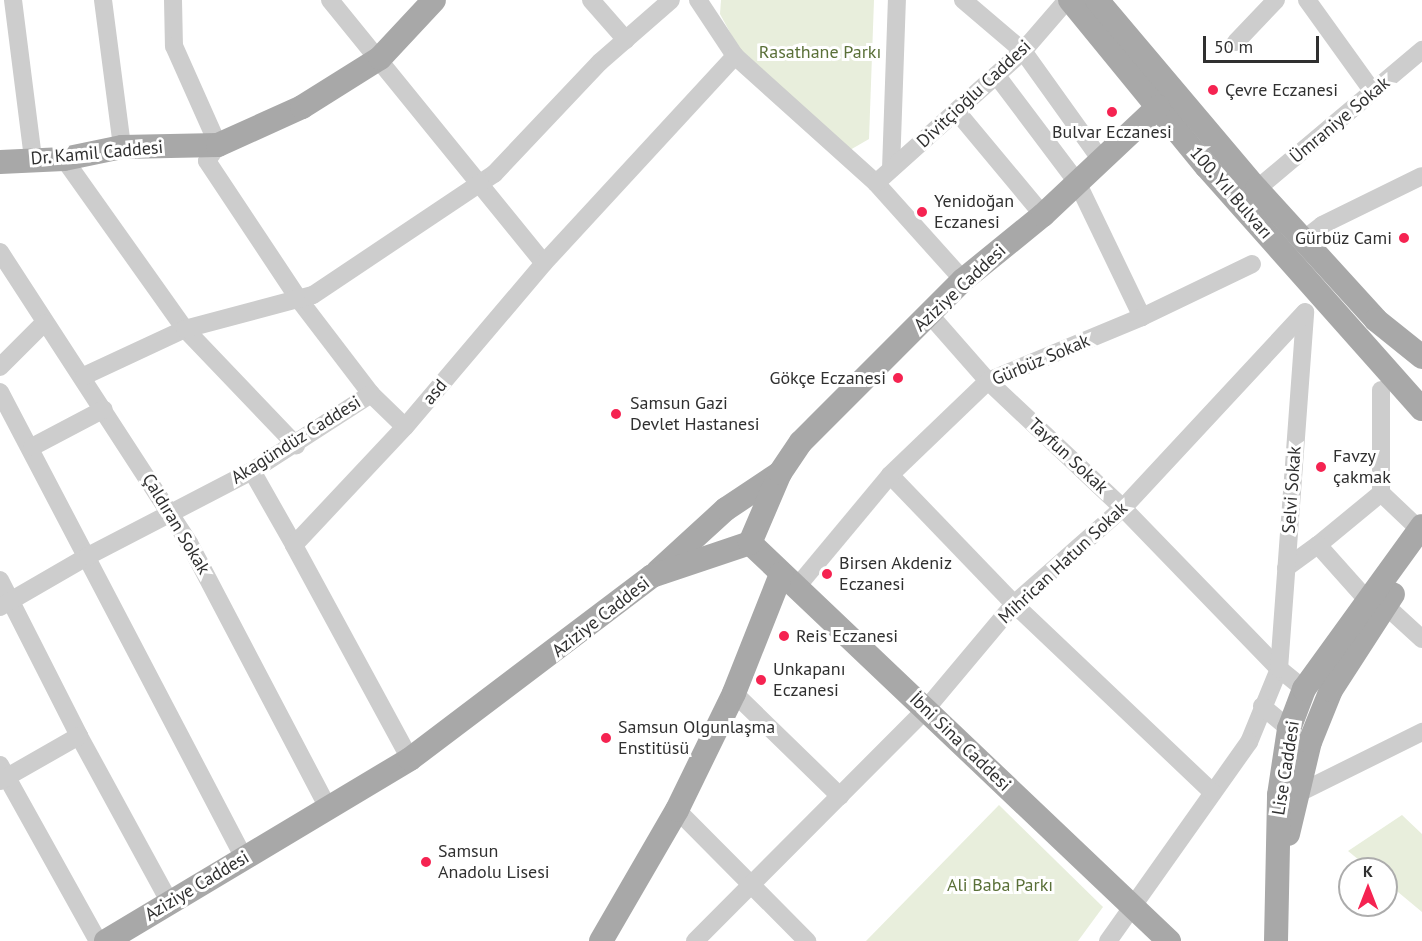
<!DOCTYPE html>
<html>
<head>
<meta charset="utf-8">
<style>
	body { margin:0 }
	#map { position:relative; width:1422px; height:941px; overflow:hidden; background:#fff; font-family:"PT Sans",sans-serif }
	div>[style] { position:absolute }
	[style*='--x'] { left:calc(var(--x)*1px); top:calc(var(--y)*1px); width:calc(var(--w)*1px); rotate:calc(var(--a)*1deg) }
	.green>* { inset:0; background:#e8eedc }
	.minor>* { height:18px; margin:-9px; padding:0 9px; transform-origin:9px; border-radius:9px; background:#cdcdcd }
	.major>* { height:24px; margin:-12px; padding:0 12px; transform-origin:12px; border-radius:12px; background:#a8a8a8 }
	.dots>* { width:16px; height:16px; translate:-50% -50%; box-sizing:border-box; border:3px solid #fff; border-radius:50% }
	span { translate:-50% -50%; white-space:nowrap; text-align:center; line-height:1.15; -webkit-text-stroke:6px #fff; paint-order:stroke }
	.park-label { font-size:18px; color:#5a7038 }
	.poi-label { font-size:18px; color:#303030 }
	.left { translate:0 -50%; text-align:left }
	.right { translate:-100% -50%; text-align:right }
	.street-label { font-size:18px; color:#303030 }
	.north { position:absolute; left:1338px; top:857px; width:60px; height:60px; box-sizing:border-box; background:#fff; border:2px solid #acacac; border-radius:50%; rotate:0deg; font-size:16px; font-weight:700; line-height:24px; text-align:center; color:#303030 }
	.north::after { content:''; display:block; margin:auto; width:21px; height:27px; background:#f52351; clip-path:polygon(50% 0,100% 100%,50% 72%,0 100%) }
	.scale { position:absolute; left:1203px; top:36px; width:116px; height:27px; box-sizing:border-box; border:3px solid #303030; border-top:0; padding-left:8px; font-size:18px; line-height:21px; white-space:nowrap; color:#303030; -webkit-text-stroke:4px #fff; paint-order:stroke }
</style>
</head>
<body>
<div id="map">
	<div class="green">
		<i style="clip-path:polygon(721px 0,874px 0,869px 139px,850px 150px,738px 47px,720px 14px)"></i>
		<i style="clip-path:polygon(999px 805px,1103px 907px,1078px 941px,866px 941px)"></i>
		<i style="clip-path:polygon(1402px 815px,1422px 834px,1422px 912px,1386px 882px,1386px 869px,1370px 869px,1348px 851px)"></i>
	</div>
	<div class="minor">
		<i style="--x:13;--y:0;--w:160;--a:82.8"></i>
		<i style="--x:103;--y:0;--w:148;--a:82.6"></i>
		<i style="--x:173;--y:0;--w:46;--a:88.8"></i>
		<i style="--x:174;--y:46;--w:108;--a:66"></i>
		<i style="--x:218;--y:145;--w:19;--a:125"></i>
		<i style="--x:207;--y:161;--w:168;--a:56.4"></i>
		<i style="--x:300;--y:301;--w:117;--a:52.6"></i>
		<i style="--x:371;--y:394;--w:47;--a:44.1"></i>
		<i style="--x:330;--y:0;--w:339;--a:50.9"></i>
		<i style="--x:591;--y:0;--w:53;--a:48.8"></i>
		<i style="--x:698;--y:0;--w:67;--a:56.5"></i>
		<i style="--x:735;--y:56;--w:190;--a:42"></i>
		<i style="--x:876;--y:183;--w:130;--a:48.1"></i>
		<i style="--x:963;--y:0;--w:79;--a:40.4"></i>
		<i style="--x:1023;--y:51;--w:134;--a:54.4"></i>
		<i style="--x:1307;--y:0;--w:113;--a:54.3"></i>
		<i style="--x:1236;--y:42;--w:58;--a:-46.4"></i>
		<i style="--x:997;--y:76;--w:133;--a:53"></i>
		<i style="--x:1077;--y:182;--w:150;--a:64.3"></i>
		<i style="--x:958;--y:113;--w:133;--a:50.2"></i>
		<i style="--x:64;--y:159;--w:209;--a:54.6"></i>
		<i style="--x:185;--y:329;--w:161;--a:46.3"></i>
		<i style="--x:891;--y:169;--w:169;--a:-88"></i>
		<i style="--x:876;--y:183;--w:198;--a:-41.9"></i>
		<i style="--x:1023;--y:51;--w:67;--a:-49.2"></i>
		<i style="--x:1257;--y:189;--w:216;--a:-40.1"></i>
		<i style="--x:1303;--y:240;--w:24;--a:-38"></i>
		<i style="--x:1322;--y:225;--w:111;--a:-26.1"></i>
		<i style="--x:0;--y:252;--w:347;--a:57"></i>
		<i style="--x:189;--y:543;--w:301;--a:62.3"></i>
		<i style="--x:930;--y:315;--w:88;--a:48.7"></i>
		<i style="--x:988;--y:381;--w:185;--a:43.3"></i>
		<i style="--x:1123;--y:508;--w:224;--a:45.9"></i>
		<i style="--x:1279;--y:669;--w:79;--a:112.3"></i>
		<i style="--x:1249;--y:742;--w:244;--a:125.3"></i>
		<i style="--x:0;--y:367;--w:62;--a:-45"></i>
		<i style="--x:84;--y:376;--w:111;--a:-25"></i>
		<i style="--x:185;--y:329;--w:132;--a:-14.9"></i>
		<i style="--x:313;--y:295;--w:218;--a:-33.8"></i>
		<i style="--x:494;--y:174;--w:154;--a:-46.6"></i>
		<i style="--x:600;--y:62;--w:94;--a:-41.1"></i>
		<i style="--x:1381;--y:390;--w:103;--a:90"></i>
		<i style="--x:1381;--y:493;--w:54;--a:43.5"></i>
		<i style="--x:0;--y:392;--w:526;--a:62.36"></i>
		<i style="--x:32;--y:447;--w:81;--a:-27.8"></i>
		<i style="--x:252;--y:471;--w:85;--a:60.4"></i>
		<i style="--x:890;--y:475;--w:179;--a:46.1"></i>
		<i style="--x:1014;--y:604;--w:274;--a:43.5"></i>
		<i style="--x:1318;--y:545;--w:82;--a:-39.5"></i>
		<i style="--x:1286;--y:568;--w:39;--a:-36"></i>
		<i style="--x:1318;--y:545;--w:76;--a:48.2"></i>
		<i style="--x:0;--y:580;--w:175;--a:63.1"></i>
		<i style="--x:79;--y:736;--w:190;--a:61.4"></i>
		<i style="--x:796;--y:588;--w:147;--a:-50.2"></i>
		<i style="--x:890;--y:475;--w:136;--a:-43.8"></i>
		<i style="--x:988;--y:381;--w:167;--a:-22.6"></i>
		<i style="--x:1142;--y:317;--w:122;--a:-25.7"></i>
		<i style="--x:1386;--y:606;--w:49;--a:42.5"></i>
		<i style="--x:0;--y:607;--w:102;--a:-30.1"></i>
		<i style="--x:88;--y:556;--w:185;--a:-27.4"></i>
		<i style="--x:252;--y:471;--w:142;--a:-32.9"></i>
		<i style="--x:1304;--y:689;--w:32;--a:-141"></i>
		<i style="--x:1279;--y:669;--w:358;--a:-85.8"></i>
		<i style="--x:734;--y:693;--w:148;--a:44.2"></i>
		<i style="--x:1262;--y:706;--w:35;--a:40"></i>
		<i style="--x:410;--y:759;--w:243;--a:-118.5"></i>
		<i style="--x:294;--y:545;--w:162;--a:-46.8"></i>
		<i style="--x:405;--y:427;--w:215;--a:-49.7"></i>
		<i style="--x:544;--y:263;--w:282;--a:-47.3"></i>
		<i style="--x:0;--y:765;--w:201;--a:60.9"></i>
		<i style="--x:0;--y:781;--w:91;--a:-29.7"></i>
		<i style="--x:1297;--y:794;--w:140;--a:-26.4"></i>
		<i style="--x:677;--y:810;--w:185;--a:45.2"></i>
		<i style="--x:695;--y:941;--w:327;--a:-45.1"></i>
		<i style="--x:926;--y:709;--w:137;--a:-50"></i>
		<i style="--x:1014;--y:604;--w:145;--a:-41.4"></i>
		<i style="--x:1123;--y:508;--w:267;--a:-47.1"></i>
	</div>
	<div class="major">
		<i style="--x:1070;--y:0;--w:215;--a:50.7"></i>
		<i style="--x:1206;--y:166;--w:325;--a:48.4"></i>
		<i style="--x:1097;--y:0;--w:248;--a:49.8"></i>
		<i style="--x:1257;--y:189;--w:177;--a:47.7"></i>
		<i style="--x:1376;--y:320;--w:59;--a:38.8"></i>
		<i style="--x:0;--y:162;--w:64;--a:-2.7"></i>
		<i style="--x:64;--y:159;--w:59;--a:-11.7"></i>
		<i style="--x:122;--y:147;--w:96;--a:-1.2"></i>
		<i style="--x:218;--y:145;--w:92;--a:-24.3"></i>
		<i style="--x:302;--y:107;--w:92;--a:-32.1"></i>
		<i style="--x:380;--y:58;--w:79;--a:-47"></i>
		<i style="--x:750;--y:543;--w:578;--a:43.53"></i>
		<i style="--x:658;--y:571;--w:92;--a:-42.4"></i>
		<i style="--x:726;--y:509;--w:65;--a:-33.7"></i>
		<i style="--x:1288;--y:834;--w:95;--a:-76.6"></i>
		<i style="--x:1310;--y:742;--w:56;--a:-68"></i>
		<i style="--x:1331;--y:690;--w:114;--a:-57.1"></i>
		<i style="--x:106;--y:941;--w:354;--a:-30.9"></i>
		<i style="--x:410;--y:759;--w:303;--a:-37.1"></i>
		<i style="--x:652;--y:576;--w:103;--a:-18.6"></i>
		<i style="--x:750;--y:543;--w:76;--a:-66.8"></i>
		<i style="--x:780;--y:473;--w:37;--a:-56"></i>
		<i style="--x:801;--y:442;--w:229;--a:-45"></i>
		<i style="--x:963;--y:280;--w:103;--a:-39.1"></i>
		<i style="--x:1043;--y:215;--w:158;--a:-43.2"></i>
		<i style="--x:601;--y:941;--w:151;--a:-59.9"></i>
		<i style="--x:677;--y:810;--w:130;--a:-64"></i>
		<i style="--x:734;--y:693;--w:128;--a:-68.4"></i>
		<i style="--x:1276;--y:941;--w:146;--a:-88.8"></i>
		<i style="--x:1279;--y:795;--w:67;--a:-81.4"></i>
		<i style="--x:1289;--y:729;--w:43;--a:-69.4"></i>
		<i style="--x:1304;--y:689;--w:201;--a:-54.1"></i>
	</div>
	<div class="dots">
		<i style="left:1213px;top:90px;background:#f52351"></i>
		<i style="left:1112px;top:112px;background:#f52351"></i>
		<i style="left:922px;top:212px;background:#f52351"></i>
		<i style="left:1404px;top:238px;background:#f52351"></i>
		<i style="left:898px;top:378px;background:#f52351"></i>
		<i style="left:616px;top:414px;background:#f52351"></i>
		<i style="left:1321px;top:467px;background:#f52351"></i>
		<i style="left:827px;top:574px;background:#f52351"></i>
		<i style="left:784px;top:636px;background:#f52351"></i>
		<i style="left:761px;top:680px;background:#f52351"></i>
		<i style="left:606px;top:738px;background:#f52351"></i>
		<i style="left:426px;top:862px;background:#f52351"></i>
	</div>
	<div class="park-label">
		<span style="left:820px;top:52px">Rasathane Parkı</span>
		<span style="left:1000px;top:885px">Ali Baba Parkı</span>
	</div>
	<div class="poi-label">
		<span class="left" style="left:1225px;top:90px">Çevre Eczanesi</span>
		<span style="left:1112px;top:132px">Bulvar Eczanesi</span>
		<span class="left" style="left:934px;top:212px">Yenidoğan<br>Eczanesi</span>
		<span class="right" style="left:1392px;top:238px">Gürbüz Cami</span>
		<span class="right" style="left:886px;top:378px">Gökçe Eczanesi</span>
		<span class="left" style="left:630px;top:414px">Samsun Gazi<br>Devlet Hastanesi</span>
		<span class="left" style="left:1333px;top:467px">Favzy<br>çakmak</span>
		<span class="left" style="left:839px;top:574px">Birsen Akdeniz<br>Eczanesi</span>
		<span class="left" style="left:796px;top:636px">Reis Eczanesi</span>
		<span class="left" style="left:773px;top:680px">Unkapanı<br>Eczanesi</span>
		<span class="left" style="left:618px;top:738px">Samsun Olgunlaşma<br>Enstitüsü</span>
		<span class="left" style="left:438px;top:862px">Samsun<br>Anadolu Lisesi</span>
	</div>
	<div class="street-label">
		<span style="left:974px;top:94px;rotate:-43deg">Divitçioğlu Caddesi</span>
		<span style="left:1340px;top:120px;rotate:-40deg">Ümraniye Sokak</span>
		<span style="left:97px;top:153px;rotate:-5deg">Dr. Kamil Caddesi</span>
		<span style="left:1231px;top:193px;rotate:49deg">100. Yıl Bulvarı</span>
		<span style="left:960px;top:288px;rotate:-43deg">Aziziye Caddesi</span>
		<span style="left:1041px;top:360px;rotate:-23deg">Gürbüz Sokak</span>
		<span style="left:435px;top:392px;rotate:-50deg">asd</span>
		<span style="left:296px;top:440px;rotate:-32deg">Akagündüz Caddesi</span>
		<span style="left:1068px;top:456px;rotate:43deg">Tayfun Sokak</span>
		<span style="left:1292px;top:490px;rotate:-86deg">Selvi Sokak</span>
		<span style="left:176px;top:524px;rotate:59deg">Çaldıran Sokak</span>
		<span style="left:1063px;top:563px;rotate:-43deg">Mihrican Hatun Sokak</span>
		<span style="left:601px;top:617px;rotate:-38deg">Aziziye Caddesi</span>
		<span style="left:960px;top:742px;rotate:44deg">İbni Sina Caddesi</span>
		<span style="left:1286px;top:768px;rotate:-81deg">Lise Caddesi</span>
		<span style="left:197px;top:886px;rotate:-31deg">Aziziye Caddesi</span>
	</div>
	<div class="north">K</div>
	<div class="scale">50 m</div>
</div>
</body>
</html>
